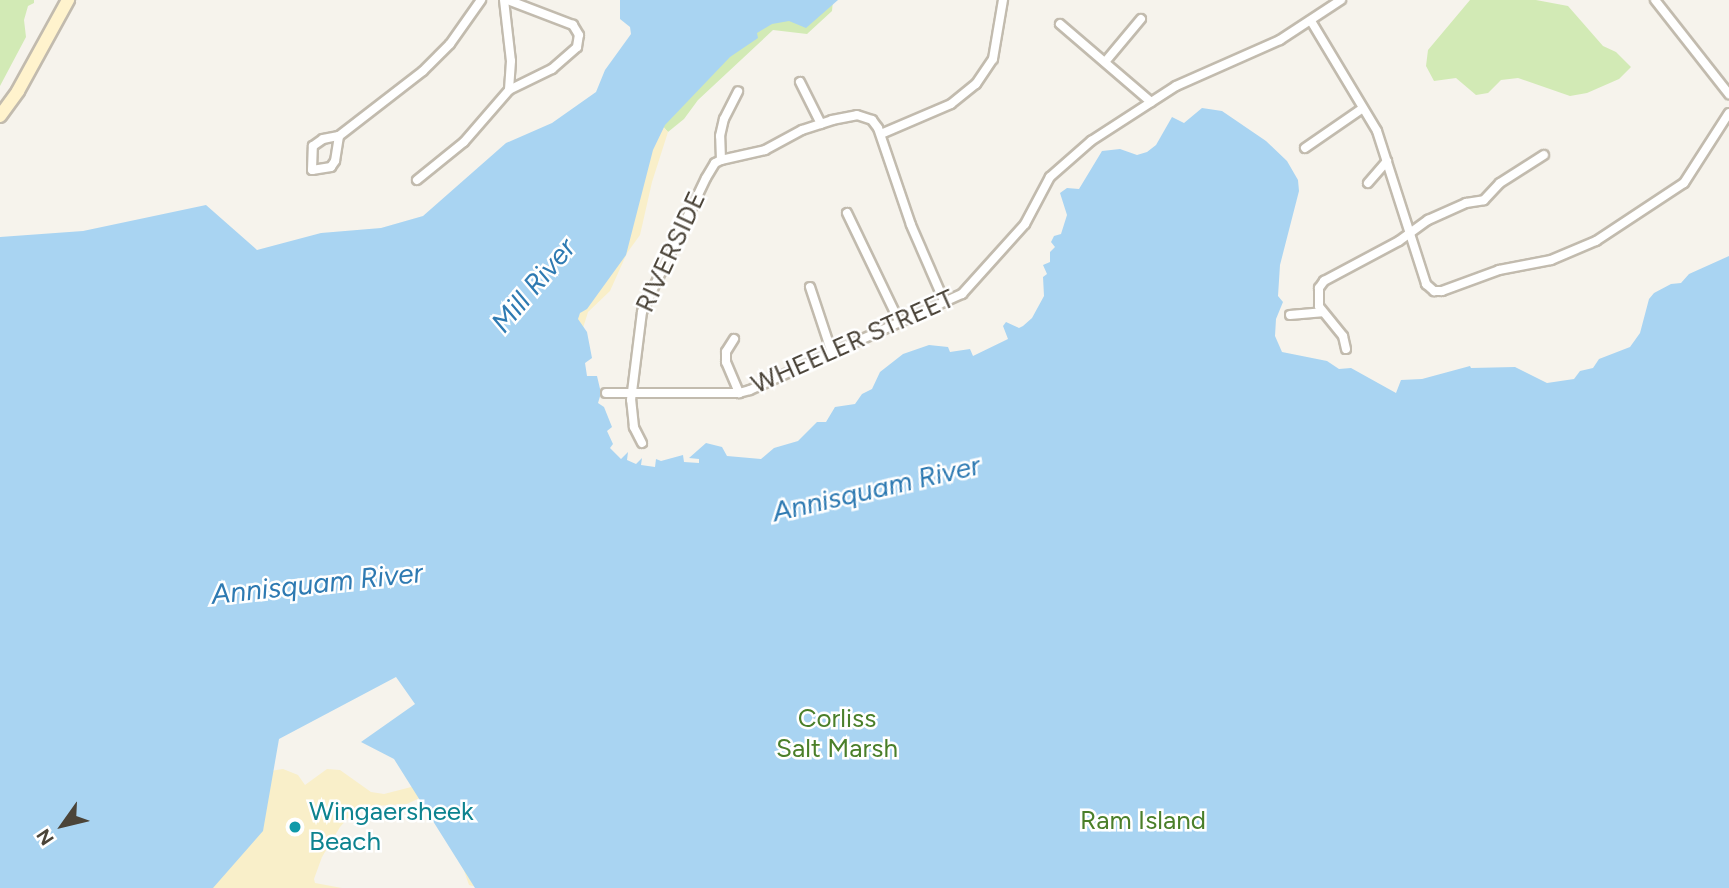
<!DOCTYPE html>
<html>
<head>
<meta charset="utf-8">
<style>
	body { margin:0 }
	#map { position:relative; width:1729px; height:888px; overflow:hidden; background:#f6f3ec; font-family:Figtree,sans-serif }
	div>[style] { position:absolute }
	[style*='--x'] { left:calc(var(--x)*1px); top:calc(var(--y)*1px); width:calc(var(--w)*1px); rotate:calc(var(--a)*1deg) }
	.green>* { inset:0; background:#d2eab5 }
	.sand>* { inset:0; background:#f9efc9 }
	.water>* { inset:0; background:#a9d4f2 }
	.roads { filter:drop-shadow(2px 0 #c2bbae) drop-shadow(-2px 0 #c2bbae) drop-shadow(0 2px #c2bbae) drop-shadow(0 -2px #c2bbae) }
	.minor>* { height:8px; margin:-4px; padding:0 4px; transform-origin:4px; border-radius:4px; background:#fff }
	.secondary>* { height:12px; margin:-6px; padding:0 6px; transform-origin:6px; border-radius:6px; background:#fff3cd }
	.dots>* { width:19px; height:19px; translate:-50% -50%; box-sizing:border-box; border:4px solid #fff; border-radius:50% }
	span { translate:-50% -50%; white-space:nowrap; text-align:center; line-height:1.15; -webkit-text-stroke:5px #fff; paint-order:stroke }
	.street-label { font-size:26px; color:#4b4439 }
	.park-label { font-size:26px; color:#4a7f2a }
	.culture-label { font-size:26px; color:#0d838f }
	.left { translate:0 -50%; text-align:left }
	.water-label { font-size:28px; color:#2e7ab2; font-style:italic }
	.north { position:absolute; left:28px; top:790px; width:70px; height:70px; -webkit-text-stroke:5px #fff; paint-order:stroke; rotate:236deg; font-size:19px; font-weight:700; line-height:28px; text-align:center; color:#4b4439 }
	.north::after { content:''; display:block; margin:auto; width:24px; height:32px; background:#4b4439; clip-path:polygon(50% 0,100% 100%,50% 72%,0 100%) }
</style>
</head>
<body>
<div id="map">
	<div class="green">
		<i style="clip-path:polygon(0 0,34px 0,34px 3px,28px 6px,24px 20px,26px 37px,0 86px)"></i>
		<i style="clip-path:polygon(833px 0,832px 11px,807px 34px,773px 30px,698px 100px,684px 119px,668px 132px,660px 123px,721px 54px,768px 25px)"></i>
		<i style="clip-path:polygon(1470px 0,1536px 0,1568px 6px,1603px 46px,1616px 52px,1631px 67px,1619px 79px,1587px 93px,1570px 96px,1518px 78px,1501px 80px,1488px 93px,1476px 95px,1456px 78px,1434px 81px,1426px 66px,1428px 50px)"></i>
	</div>
	<div class="sand">
		<i style="clip-path:polygon(660px 123px,668px 132px,652px 182px,640px 235px,627px 253px,610px 291px,588px 312px,583px 328px,566px 309px,643px 164px)"></i>
		<i style="clip-path:polygon(331px 660px,346px 681px,345px 694px,337px 702px,312px 699px,290px 709px,284px 734px,264px 748px,262px 758px,270px 771px,283px 769px,298px 775px,305px 785px,327px 769px,340px 770px,371px 792px,384px 794px,423px 784px,441px 785px,450px 799px,477px 865px,480px 888px,469px 885px,440px 801px,424px 796px,407px 804px,358px 807px,340px 827px,322px 857px,314px 879px,315px 883px,342px 888px,35px 888px,60px 799px,64px 735px,69px 723px,109px 711px,165px 686px,289px 674px)"></i>
	</div>
	<div class="water">
		<i style="clip-path:polygon(620px 0,838px 0,806px 28px,789px 21px,772px 24px,757px 33px,758px 38px,730px 57px,665px 125px,653px 150px,626px 255px,587px 309px,580px 313px,578px 319px,587px 332px,592px 358px,585px 363px,587px 376px,597px 376px,601px 393px,598px 403px,604px 407px,612px 427px,607px 431px,613px 444px,610px 448px,621px 459px,628px 452px,627px 460px,636px 464px,642px 458px,641px 465px,655px 467px,656px 459px,661px 461px,683px 455px,684px 462px,699px 463px,699px 459px,689px 458px,706px 443px,722px 447px,727px 456px,761px 459px,774px 448px,798px 441px,817px 422px,826px 422px,835px 407px,855px 404px,862px 394px,872px 389px,880px 372px,903px 354px,929px 345px,948px 347px,950px 352px,970px 349px,973px 356px,1008px 339px,1003px 326px,1006px 322px,1019px 328px,1023px 326px,1032px 318px,1044px 296px,1043px 277px,1047px 274px,1043px 265px,1050px 262px,1050px 252px,1055px 247px,1051px 242px,1054px 236px,1061px 234px,1067px 215px,1060px 193px,1067px 188px,1079px 189px,1102px 151px,1120px 149px,1137px 155px,1147px 152px,1156px 145px,1172px 117px,1184px 123px,1202px 108px,1222px 111px,1266px 141px,1287px 161px,1298px 180px,1299px 191px,1280px 265px,1278px 296px,1283px 302px,1276px 319px,1275px 336px,1282px 352px,1327px 361px,1339px 369px,1351px 368px,1396px 393px,1401px 380px,1422px 379px,1470px 366px,1471px 368px,1515px 367px,1547px 383px,1574px 379px,1580px 371px,1593px 368px,1599px 359px,1630px 347px,1640px 333px,1649px 299px,1654px 293px,1671px 284px,1681px 283px,1689px 274px,1729px 256px,1729px 888px,475px 888px,394px 759px,361px 742px,415px 704px,396px 677px,279px 739px,263px 831px,213px 888px,0 888px,0 237px,83px 231px,206px 205px,257px 250px,321px 233px,381px 228px,423px 216px,506px 143px,552px 123px,596px 92px,605px 70px,631px 34px,630px 27px,620px 19px)"></i>
	</div>
	<div class="roads">
		<div class="minor">
			<i style="--x:504;--y:0;--w:61;--a:83.5"></i>
			<i style="--x:511;--y:61;--w:29;--a:94"></i>
			<i style="--x:1655;--y:0;--w:120;--a:51.8"></i>
			<i style="--x:1311;--y:21;--w:128;--a:59"></i>
			<i style="--x:1377;--y:131;--w:161;--a:72.2"></i>
			<i style="--x:1426;--y:284;--w:11;--a:41"></i>
			<i style="--x:1434;--y:291;--w:8;--a:0"></i>
			<i style="--x:1442;--y:291;--w:61;--a:-20.2"></i>
			<i style="--x:1499;--y:270;--w:53;--a:-10.9"></i>
			<i style="--x:1551;--y:260;--w:49;--a:-22.9"></i>
			<i style="--x:1596;--y:241;--w:105;--a:-33.4"></i>
			<i style="--x:1684;--y:183;--w:83;--a:-57.3"></i>
			<i style="--x:1060;--y:24;--w:120;--a:40.6"></i>
			<i style="--x:1105;--y:62;--w:56;--a:-50.1"></i>
			<i style="--x:800;--y:82;--w:47;--a:63.4"></i>
			<i style="--x:881;--y:134;--w:76;--a:-23.2"></i>
			<i style="--x:951;--y:104;--w:32;--a:-39"></i>
			<i style="--x:976;--y:84;--w:30;--a:-56"></i>
			<i style="--x:993;--y:59;--w:60;--a:-80.4"></i>
			<i style="--x:339;--y:136;--w:25;--a:99"></i>
			<i style="--x:335;--y:161;--w:7;--a:124"></i>
			<i style="--x:331;--y:167;--w:19;--a:171"></i>
			<i style="--x:312;--y:170;--w:24;--a:-88"></i>
			<i style="--x:313;--y:146;--w:12;--a:-35"></i>
			<i style="--x:323;--y:139;--w:16;--a:-11"></i>
			<i style="--x:339;--y:136;--w:106;--a:-37.7"></i>
			<i style="--x:423;--y:71;--w:38;--a:-45"></i>
			<i style="--x:450;--y:44;--w:54;--a:-54.8"></i>
			<i style="--x:1305;--y:148;--w:70;--a:-34.6"></i>
			<i style="--x:721;--y:160;--w:24;--a:-92"></i>
			<i style="--x:720;--y:136;--w:17;--a:-77"></i>
			<i style="--x:724;--y:119;--w:31;--a:-63"></i>
			<i style="--x:417;--y:180;--w:60;--a:-39"></i>
			<i style="--x:464;--y:142;--w:69;--a:-49.1"></i>
			<i style="--x:509;--y:90;--w:48;--a:-26"></i>
			<i style="--x:552;--y:69;--w:33;--a:-41"></i>
			<i style="--x:577;--y:47;--w:12;--a:-81"></i>
			<i style="--x:579;--y:35;--w:12;--a:-121"></i>
			<i style="--x:573;--y:25;--w:70;--a:-159"></i>
			<i style="--x:1368;--y:183;--w:29;--a:-49"></i>
			<i style="--x:847;--y:213;--w:120;--a:64.3"></i>
			<i style="--x:810;--y:287;--w:70;--a:71.6"></i>
			<i style="--x:1290;--y:315;--w:32;--a:-5"></i>
			<i style="--x:734;--y:339;--w:15;--a:122"></i>
			<i style="--x:726;--y:352;--w:10;--a:90"></i>
			<i style="--x:726;--y:362;--w:34;--a:67"></i>
			<i style="--x:1346;--y:349;--w:13;--a:-103"></i>
			<i style="--x:1343;--y:336;--w:38;--a:-129"></i>
			<i style="--x:1319;--y:306;--w:18;--a:-90"></i>
			<i style="--x:1319;--y:288;--w:9;--a:-54"></i>
			<i style="--x:1324;--y:281;--w:85;--a:-28.1"></i>
			<i style="--x:1399;--y:241;--w:36;--a:-36"></i>
			<i style="--x:1428;--y:220;--w:42;--a:-24.1"></i>
			<i style="--x:1466;--y:203;--w:18;--a:-9"></i>
			<i style="--x:1484;--y:200;--w:23;--a:-47"></i>
			<i style="--x:1500;--y:183;--w:52;--a:-32.5"></i>
			<i style="--x:606;--y:393;--w:133;--a:0"></i>
			<i style="--x:739;--y:393;--w:11;--a:-15"></i>
			<i style="--x:750;--y:390;--w:233;--a:-24.4"></i>
			<i style="--x:962;--y:294;--w:94;--a:-48"></i>
			<i style="--x:1025;--y:224;--w:53;--a:-62"></i>
			<i style="--x:1050;--y:177;--w:55;--a:-41.3"></i>
			<i style="--x:1091;--y:141;--w:101;--a:-32.9"></i>
			<i style="--x:1176;--y:86;--w:114;--a:-23.9"></i>
			<i style="--x:1280;--y:40;--w:73;--a:-33.3"></i>
			<i style="--x:642;--y:443;--w:18;--a:-117"></i>
			<i style="--x:634;--y:427;--w:27;--a:-96"></i>
			<i style="--x:631;--y:400;--w:89;--a:-82.9"></i>
			<i style="--x:642;--y:312;--w:148;--a:-64.5"></i>
			<i style="--x:706;--y:178;--w:17;--a:-59"></i>
			<i style="--x:715;--y:163;--w:7;--a:-27"></i>
			<i style="--x:721;--y:160;--w:45;--a:-12.8"></i>
			<i style="--x:765;--y:150;--w:42;--a:-28.4"></i>
			<i style="--x:802;--y:130;--w:32;--a:-18"></i>
			<i style="--x:832;--y:120;--w:25;--a:-11"></i>
			<i style="--x:857;--y:115;--w:16;--a:18"></i>
			<i style="--x:872;--y:120;--w:10;--a:53"></i>
			<i style="--x:878;--y:128;--w:102;--a:71.2"></i>
			<i style="--x:911;--y:225;--w:83;--a:66.5"></i>
		</div>
		<div class="secondary">
			<i style="--x:0;--y:116;--w:31;--a:-54"></i>
			<i style="--x:18;--y:91;--w:104;--a:-61.2"></i>
		</div>
	</div>
	<div class="dots">
		<i style="left:295px;top:827px;background:#0f9aa8"></i>
	</div>
	<div class="street-label">
		<span style="left:671px;top:252px;rotate:-65deg">RIVERSIDE</span>
		<span style="left:853px;top:342px;rotate:-24deg">WHEELER STREET</span>
	</div>
	<div class="park-label">
		<span style="left:837px;top:734px">Corliss<br>Salt Marsh</span>
		<span style="left:1143px;top:821px">Ram Island</span>
	</div>
	<div class="culture-label">
		<span class="left" style="left:309px;top:827px">Wingaersheek<br>Beach</span>
	</div>
	<div class="water-label">
		<span style="left:533px;top:285px;rotate:-50deg">Mill River</span>
		<span style="left:876px;top:488px;rotate:-13deg">Annisquam River</span>
		<span style="left:317px;top:583px;rotate:-6deg">Annisquam River</span>
	</div>
	<div class="north">N</div>
</div>
</body>
</html>
